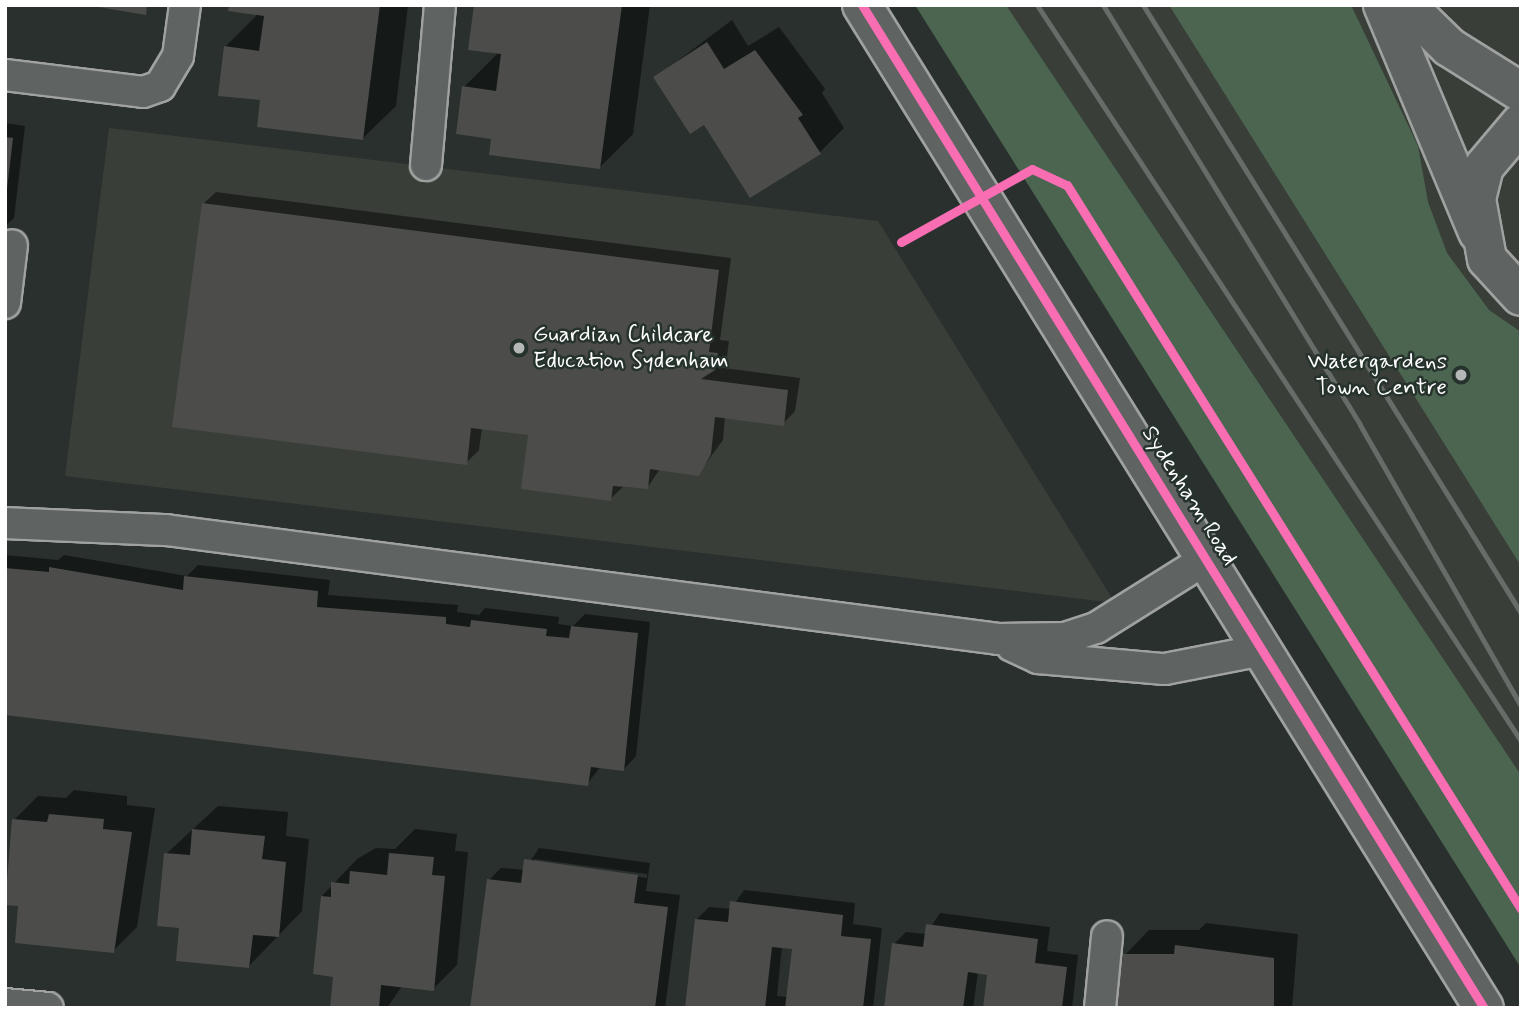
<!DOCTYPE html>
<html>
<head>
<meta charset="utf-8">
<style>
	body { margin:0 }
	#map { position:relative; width:1526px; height:1013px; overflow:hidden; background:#29302d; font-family:Mynerve,sans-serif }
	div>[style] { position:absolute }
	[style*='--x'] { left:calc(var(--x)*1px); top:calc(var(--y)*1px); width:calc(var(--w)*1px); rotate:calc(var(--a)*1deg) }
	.built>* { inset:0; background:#393f38 }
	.green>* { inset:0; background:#4b6550 }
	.shadow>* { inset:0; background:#0007 }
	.building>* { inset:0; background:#4c4d4a }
	.roads { filter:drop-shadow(2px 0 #9fa2a0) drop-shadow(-2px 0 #9fa2a0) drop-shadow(0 2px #9fa2a0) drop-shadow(0 -2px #9fa2a0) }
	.lane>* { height:30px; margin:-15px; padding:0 15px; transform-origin:15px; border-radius:15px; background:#5f6362 }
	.street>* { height:38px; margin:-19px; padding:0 19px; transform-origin:19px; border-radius:19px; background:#5f6362 }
	.secondary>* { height:38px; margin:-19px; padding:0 19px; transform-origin:19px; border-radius:19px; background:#5f6362 }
	.rail>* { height:5px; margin:-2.5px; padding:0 2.5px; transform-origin:2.5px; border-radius:2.5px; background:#686c69 }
	.cycleway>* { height:9px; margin:-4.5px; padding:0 4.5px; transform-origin:4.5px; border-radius:4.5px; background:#f96db3 }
	.dots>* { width:19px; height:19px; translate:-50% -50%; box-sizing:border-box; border:4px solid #26332d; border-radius:50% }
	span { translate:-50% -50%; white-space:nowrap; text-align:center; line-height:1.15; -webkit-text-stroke:5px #26332d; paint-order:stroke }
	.poi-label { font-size:23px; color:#fff }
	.left { translate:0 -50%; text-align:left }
	.right { translate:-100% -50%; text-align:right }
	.street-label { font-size:23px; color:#fff }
	.frame { position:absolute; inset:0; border:7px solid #fff; pointer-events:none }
</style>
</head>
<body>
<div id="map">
	<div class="built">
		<i style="clip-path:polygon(1006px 5px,1521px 5px,1521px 775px)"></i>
		<i style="clip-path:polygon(109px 128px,878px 221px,1115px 603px,65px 476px)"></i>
	</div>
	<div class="green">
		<i style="clip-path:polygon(915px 5px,1006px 5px,1521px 775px,1521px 968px)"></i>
		<i style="clip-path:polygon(1169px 5px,1351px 5px,1418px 146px,1428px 202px,1447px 253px,1489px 310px,1521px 332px,1521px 566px)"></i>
	</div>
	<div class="shadow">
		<i style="clip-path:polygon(231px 5px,408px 5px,396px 106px,362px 139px,262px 99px,225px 47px,259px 13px)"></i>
		<i style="clip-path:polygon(476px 5px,650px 5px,633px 134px,600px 167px,493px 137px,464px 87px,499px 52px)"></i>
		<i style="clip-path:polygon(732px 20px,748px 46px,779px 27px,825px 89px,822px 93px,844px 128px,820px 152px,705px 123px,656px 77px)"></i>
		<i style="clip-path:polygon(5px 123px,25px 126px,14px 218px,5px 226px)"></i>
		<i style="clip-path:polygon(216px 192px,731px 258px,720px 340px,729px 341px,727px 356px,716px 367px,800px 378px,795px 411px,783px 424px,725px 416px,723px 440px,698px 474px,660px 469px,647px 488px,623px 487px,610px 499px,530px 434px,482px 428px,479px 450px,466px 463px,203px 204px)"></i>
		<i style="clip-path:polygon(5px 555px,58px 560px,64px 555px,187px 576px,198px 565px,330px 580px,328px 595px,458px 605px,457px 612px,479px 615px,485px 608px,559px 617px,558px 624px,573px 626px,585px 614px,650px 622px,636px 756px,624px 769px,601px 766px,587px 784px,5px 714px)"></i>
		<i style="clip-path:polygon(74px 790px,127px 796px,127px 805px,155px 808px,137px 927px,113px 951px,20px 904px,14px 820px,38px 796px,66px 798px)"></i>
		<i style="clip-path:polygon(218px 806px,288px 812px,286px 836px,309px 839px,302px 911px,249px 966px,181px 926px,166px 854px)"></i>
		<i style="clip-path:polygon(415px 829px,457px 834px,455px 851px,468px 852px,457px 965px,433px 989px,402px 986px,387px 1008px,331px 1008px,335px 975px,322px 896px,357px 859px,376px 848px,395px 849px)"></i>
		<i style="clip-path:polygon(evenodd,539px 848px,650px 863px,646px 891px,680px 895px,665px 1008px,472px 1008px,489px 880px,501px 868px,525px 870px,539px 848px,534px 859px,647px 874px,647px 878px,534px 862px,534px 859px)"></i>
		<i style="clip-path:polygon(evenodd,744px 890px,855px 903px,853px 924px,882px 928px,873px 1008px,686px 1008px,697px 919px,709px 907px,731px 909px,744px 890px,782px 946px,794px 947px,788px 997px,777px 996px,782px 946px)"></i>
		<i style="clip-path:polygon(940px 913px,1050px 927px,1047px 951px,1078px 955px,1072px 1008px,985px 1008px,989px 973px,978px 972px,973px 1008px,886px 1008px,894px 944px,906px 932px,926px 934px)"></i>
		<i style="clip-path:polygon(1206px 923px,1298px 934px,1292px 1008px,1118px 1008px,1125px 955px,1149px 930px,1199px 930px)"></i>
	</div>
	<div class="building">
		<i style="clip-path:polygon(87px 5px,147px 5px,146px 15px)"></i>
		<i style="clip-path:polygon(229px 5px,380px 5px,363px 140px,257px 127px,260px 100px,218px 96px,224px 46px,259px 51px,264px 16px,228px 11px)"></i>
		<i style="clip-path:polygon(474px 5px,622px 5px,600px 169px,489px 155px,491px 139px,456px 134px,462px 86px,496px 91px,501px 54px,468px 50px)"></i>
		<i style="clip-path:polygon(707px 42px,724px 69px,755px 50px,803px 115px,798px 118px,821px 154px,750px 198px,704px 125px,690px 134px,653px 77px)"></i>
		<i style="clip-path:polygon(5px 137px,13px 138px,7px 189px,5px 189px)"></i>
		<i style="clip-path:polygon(202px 203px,719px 270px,709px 352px,718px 353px,715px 370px,701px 379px,788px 390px,784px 426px,715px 417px,711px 454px,699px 476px,650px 469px,648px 489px,613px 486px,611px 501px,521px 489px,528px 435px,471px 428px,467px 465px,172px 427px)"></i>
		<i style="clip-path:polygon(49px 567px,183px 590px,184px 576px,318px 591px,317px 607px,446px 617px,446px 624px,470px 627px,471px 620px,547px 629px,546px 636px,569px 638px,571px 626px,638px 633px,624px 771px,591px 767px,588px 786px,5px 715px,5px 568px,49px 572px)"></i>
		<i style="clip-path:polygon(49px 814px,104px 819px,103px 829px,132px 832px,114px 953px,15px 943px,18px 906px,5px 905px,12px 819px,47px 822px)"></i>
		<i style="clip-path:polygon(192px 829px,265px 836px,262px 859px,286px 862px,279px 937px,253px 935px,249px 968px,176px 961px,179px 928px,157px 926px,164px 853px,190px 855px)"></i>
		<i style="clip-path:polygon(389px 853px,434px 857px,432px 875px,445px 876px,434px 991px,381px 985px,379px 1008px,330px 1008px,333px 977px,313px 974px,321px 896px,331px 897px,331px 882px,349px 884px,350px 871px,387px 875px)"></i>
		<i style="clip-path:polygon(524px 859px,638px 875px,634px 903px,668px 907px,655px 1008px,470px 1008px,487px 879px,521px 883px)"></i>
		<i style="clip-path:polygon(730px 901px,843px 915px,841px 936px,871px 939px,863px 1008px,785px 1008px,792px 949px,772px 947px,765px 1008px,685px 1008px,695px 919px,728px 922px)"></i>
		<i style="clip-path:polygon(926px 924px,1038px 939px,1035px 963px,1067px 967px,1062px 1008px,983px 1008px,987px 975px,968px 972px,963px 1008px,884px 1008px,892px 943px,923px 947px)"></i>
		<i style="clip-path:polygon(1175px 945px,1274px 958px,1274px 1008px,1116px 1008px,1123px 954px,1174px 954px)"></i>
	</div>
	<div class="roads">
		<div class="lane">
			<i style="--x:5;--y:75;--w:139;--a:7"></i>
			<i style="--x:143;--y:92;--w:18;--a:-19"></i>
			<i style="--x:160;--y:86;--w:35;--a:-59"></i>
			<i style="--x:178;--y:56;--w:51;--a:-82.2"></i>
			<i style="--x:426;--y:165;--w:161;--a:-85"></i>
			<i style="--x:5;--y:303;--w:58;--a:-83.1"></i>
			<i style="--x:5;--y:523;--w:161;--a:2.5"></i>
			<i style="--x:166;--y:530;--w:839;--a:7.46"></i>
			<i style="--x:998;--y:639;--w:67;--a:-0.9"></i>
			<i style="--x:1065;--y:638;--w:33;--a:-18"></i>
			<i style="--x:1096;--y:628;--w:130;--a:-32.1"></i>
			<i style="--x:1012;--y:646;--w:29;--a:25"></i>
			<i style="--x:1038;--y:658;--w:127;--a:5"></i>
			<i style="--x:1165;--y:669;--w:99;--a:-11.1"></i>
			<i style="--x:5;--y:1004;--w:43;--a:5.3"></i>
			<i style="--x:1100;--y:1008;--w:72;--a:-84.4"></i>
		</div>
		<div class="street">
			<i style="--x:1383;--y:5;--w:246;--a:67.3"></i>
			<i style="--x:1406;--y:5;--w:60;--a:44.3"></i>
			<i style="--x:1449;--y:47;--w:85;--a:32"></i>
			<i style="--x:1521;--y:123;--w:57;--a:130.1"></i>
			<i style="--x:1484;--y:167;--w:33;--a:104"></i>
			<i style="--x:1476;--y:199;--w:61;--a:79.6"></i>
			<i style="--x:1487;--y:259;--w:50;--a:47.4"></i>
		</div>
		<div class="secondary">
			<i style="--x:862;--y:5;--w:1180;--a:58.2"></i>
		</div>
	</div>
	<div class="rail">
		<i style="--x:1037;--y:5;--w:881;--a:56.67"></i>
		<i style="--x:1103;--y:5;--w:492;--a:58.5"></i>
		<i style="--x:1360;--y:425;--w:324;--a:60.2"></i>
		<i style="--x:1143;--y:5;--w:716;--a:58.13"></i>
	</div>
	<div class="cycleway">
		<i style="--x:862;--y:5;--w:1180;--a:58.2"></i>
		<i style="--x:901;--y:242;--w:150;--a:-29.1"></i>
		<i style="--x:1032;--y:169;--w:38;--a:25"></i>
		<i style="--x:1067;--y:185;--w:855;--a:57.91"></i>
	</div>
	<div class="dots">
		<i style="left:519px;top:348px;background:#b4b7b6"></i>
		<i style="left:1461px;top:375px;background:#b4b7b6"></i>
	</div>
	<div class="poi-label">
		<span class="left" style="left:533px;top:348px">Guardian Childcare<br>Education Sydenham</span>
		<span class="right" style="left:1447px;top:375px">Watergardens<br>Town Centre</span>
	</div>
	<div class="street-label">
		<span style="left:1189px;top:496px;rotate:58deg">Sydenham Road</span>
	</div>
	<div class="frame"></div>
</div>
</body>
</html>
